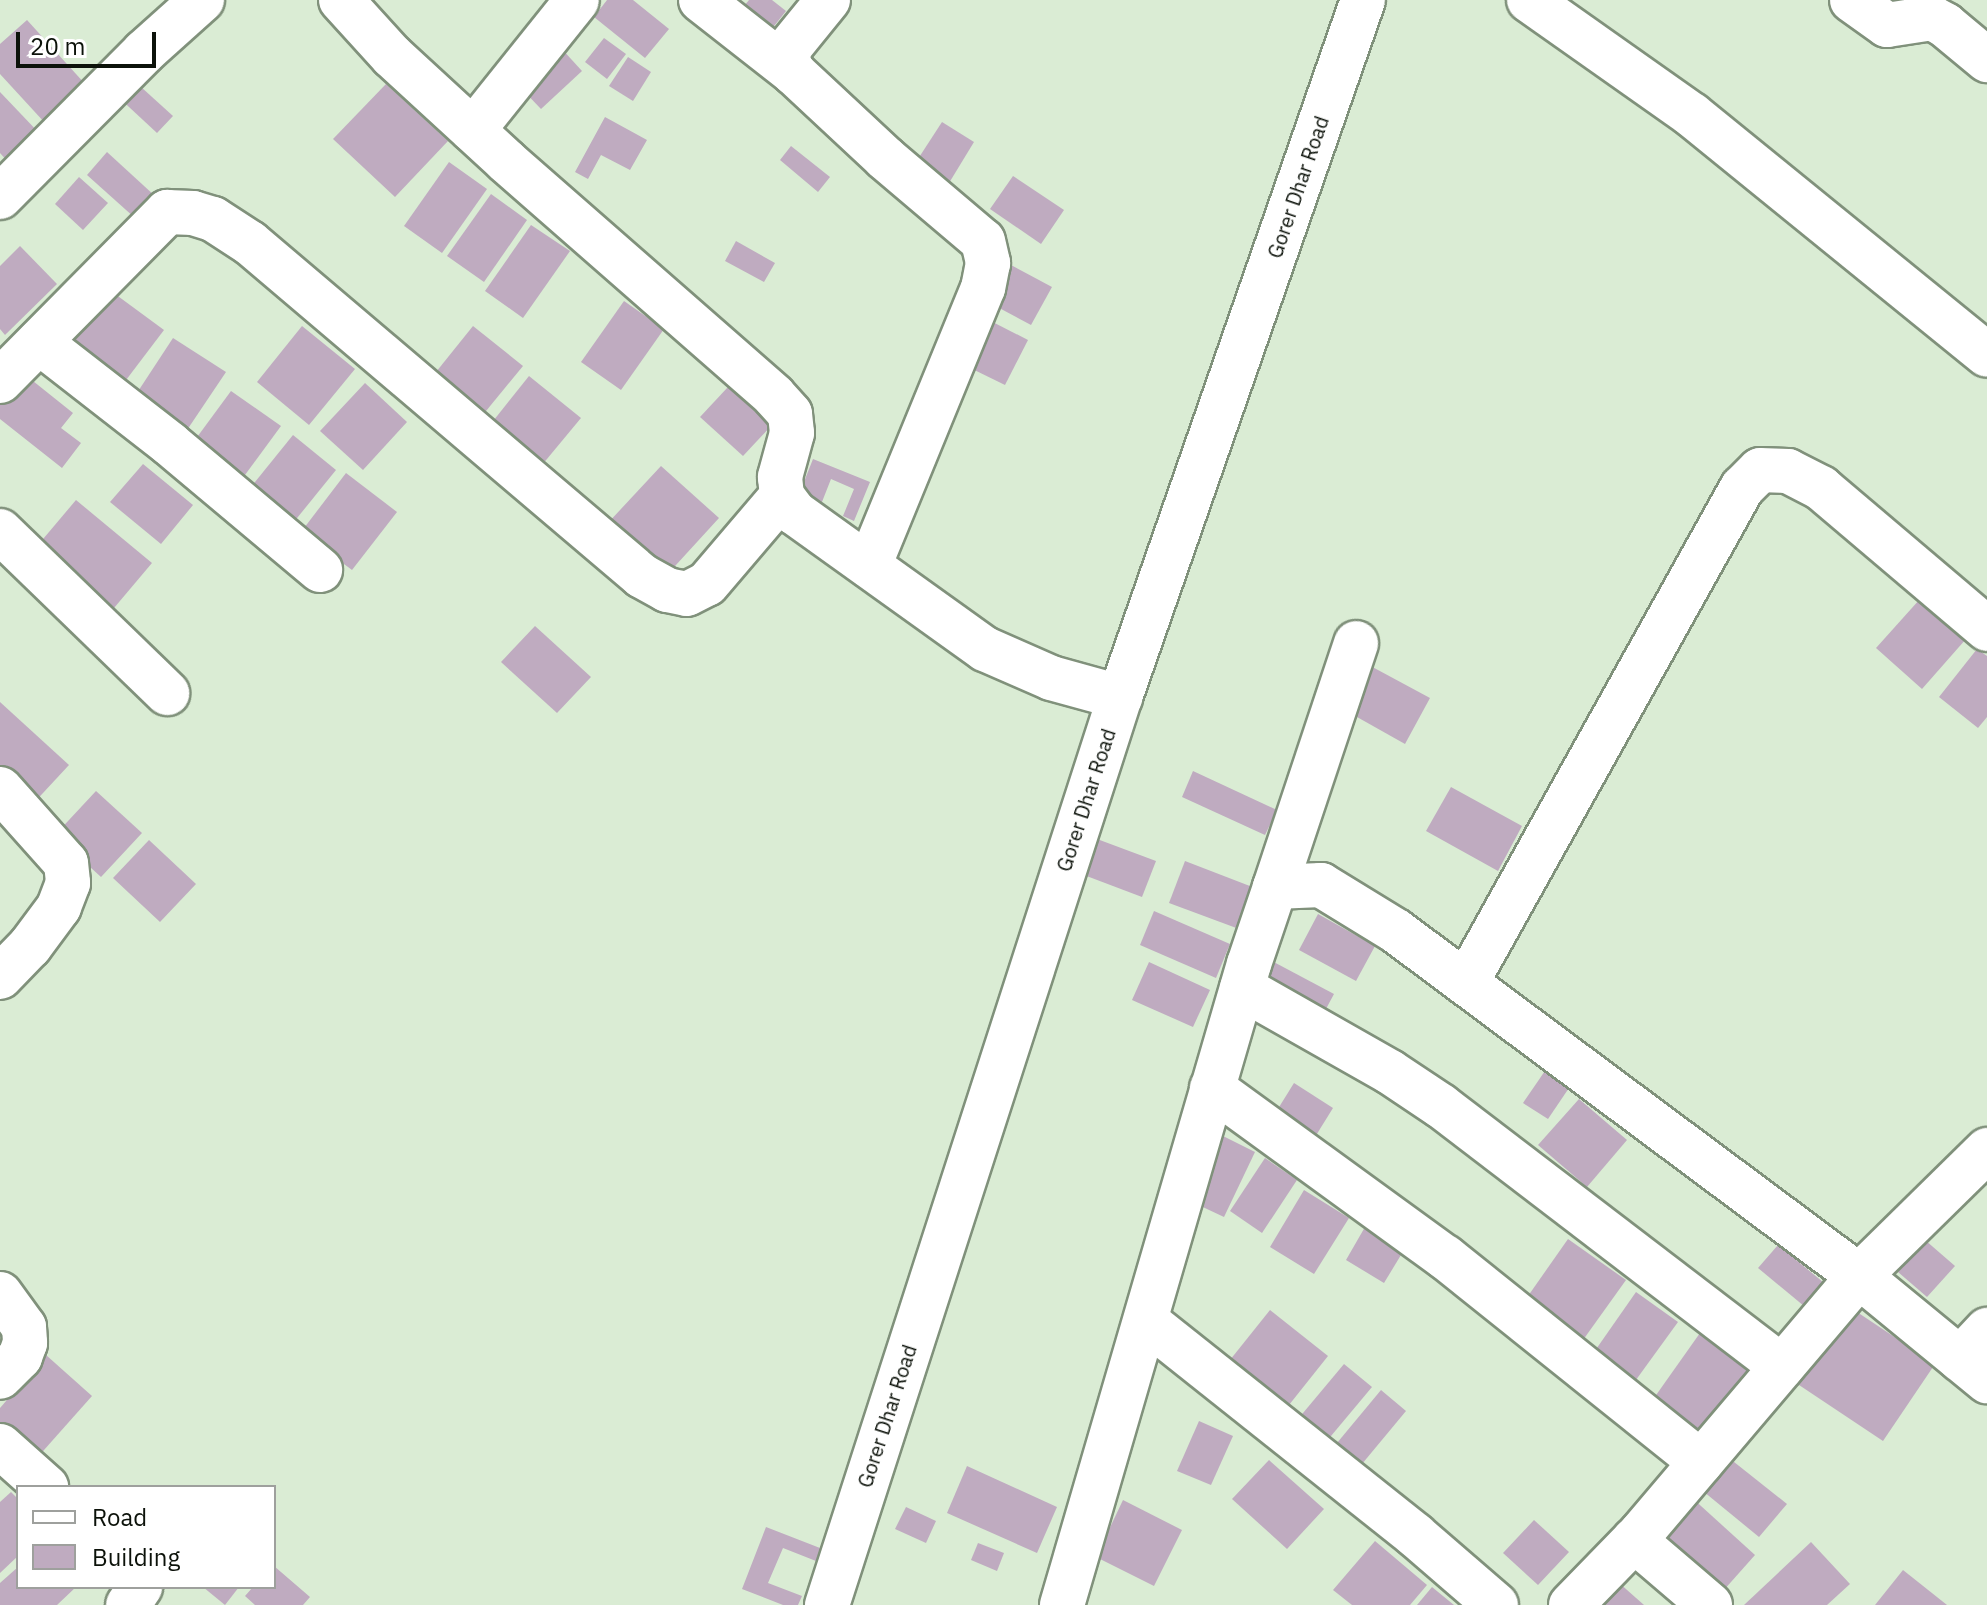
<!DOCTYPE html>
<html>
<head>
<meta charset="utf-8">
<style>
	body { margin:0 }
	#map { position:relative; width:1987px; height:1605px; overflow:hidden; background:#daecd4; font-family:"IBM Plex Sans",sans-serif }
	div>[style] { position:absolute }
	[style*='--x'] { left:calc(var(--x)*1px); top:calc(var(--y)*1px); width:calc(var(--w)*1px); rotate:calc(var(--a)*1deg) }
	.building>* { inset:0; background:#bfabc0 }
	.roads { filter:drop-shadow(2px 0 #80917b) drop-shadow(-2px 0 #80917b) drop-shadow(0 2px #80917b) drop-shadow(0 -2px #80917b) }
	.minor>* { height:44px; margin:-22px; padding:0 22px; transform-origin:22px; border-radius:22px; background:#fff }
	.tertiary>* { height:44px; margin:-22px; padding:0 22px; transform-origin:22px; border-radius:22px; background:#fff }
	span { translate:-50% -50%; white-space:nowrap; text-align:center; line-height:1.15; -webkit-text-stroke:6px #fff; paint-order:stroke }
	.street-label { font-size:20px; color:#0c120a }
	.legend { position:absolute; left:16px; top:1485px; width:260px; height:104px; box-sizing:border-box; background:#fff; border:2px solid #9ea09d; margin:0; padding:10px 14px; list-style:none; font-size:24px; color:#0c120a }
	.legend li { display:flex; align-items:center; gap:16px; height:40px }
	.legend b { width:40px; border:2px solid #9ea09d }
	.scale { position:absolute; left:16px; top:32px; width:140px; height:36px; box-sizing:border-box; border:4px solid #0c120a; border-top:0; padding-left:10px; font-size:24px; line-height:28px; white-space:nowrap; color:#0c120a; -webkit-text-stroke:6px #fff; paint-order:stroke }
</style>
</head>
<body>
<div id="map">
	<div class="building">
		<i style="clip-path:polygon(607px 0,633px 0,669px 29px,645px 58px,594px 17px)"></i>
		<i style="clip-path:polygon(749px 0,772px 0,786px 11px,763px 40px,735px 17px)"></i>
		<i style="clip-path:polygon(27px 20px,86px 85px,45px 123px,0 74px,0 44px)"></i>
		<i style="clip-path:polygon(604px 38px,626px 54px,607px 79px,585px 62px)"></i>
		<i style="clip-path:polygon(561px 48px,582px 71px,541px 109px,520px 87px)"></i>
		<i style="clip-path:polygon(628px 57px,651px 72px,633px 101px,609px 86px)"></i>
		<i style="clip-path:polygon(130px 77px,173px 116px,157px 133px,115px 94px)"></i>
		<i style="clip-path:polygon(386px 84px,448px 141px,395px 197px,333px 139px)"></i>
		<i style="clip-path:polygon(0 92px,40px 134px,9px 163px,0 153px)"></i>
		<i style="clip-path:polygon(605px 117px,647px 140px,630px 170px,601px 155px,588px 179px,575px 172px)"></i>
		<i style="clip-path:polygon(942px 122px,974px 142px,949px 183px,916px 162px)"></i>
		<i style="clip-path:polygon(791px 146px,830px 177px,818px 192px,780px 160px)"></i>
		<i style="clip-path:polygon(107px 152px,155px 196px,135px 218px,87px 175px)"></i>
		<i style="clip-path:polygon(449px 162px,487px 189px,442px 253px,404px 226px)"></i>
		<i style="clip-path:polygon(1013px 176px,1064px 210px,1041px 244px,990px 209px)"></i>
		<i style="clip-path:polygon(79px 177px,108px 203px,83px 230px,55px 204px)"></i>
		<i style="clip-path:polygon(491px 194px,527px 220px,484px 282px,447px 256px)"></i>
		<i style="clip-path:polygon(531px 225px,570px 251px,523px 318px,485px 291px)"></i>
		<i style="clip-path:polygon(736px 241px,775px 263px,764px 282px,725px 261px)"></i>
		<i style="clip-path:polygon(20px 246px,57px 284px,5px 335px,0 329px,0 266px)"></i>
		<i style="clip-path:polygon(1009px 264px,1052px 287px,1031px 325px,988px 302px)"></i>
		<i style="clip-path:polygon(111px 291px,164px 330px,120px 388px,68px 349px)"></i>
		<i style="clip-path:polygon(624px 301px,664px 329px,621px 390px,581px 362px)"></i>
		<i style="clip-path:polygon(981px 316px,1028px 340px,1005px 385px,958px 362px)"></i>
		<i style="clip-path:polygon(302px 326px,355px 369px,309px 425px,257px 382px)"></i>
		<i style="clip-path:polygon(473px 326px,523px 366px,477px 422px,428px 382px)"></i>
		<i style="clip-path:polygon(173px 338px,226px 372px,183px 436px,131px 402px)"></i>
		<i style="clip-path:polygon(18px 369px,73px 413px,61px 428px,81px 443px,62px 468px,0 419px,0 392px)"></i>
		<i style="clip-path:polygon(529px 376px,581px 418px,537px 471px,486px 430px)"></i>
		<i style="clip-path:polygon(365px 383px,407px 422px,363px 470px,320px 431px)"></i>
		<i style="clip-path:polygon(728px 387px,771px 426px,743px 456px,700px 417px)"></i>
		<i style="clip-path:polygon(231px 391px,281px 426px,242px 479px,192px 444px)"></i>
		<i style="clip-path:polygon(293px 435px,336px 470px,293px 523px,251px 487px)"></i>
		<i style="clip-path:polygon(813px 459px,870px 482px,854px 521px,843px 516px,854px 489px,831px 479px,820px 507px,798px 497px)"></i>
		<i style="clip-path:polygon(143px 464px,193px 505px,161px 544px,110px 502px)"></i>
		<i style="clip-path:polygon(661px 466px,719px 518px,665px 577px,607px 524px)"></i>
		<i style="clip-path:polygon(346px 473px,397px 512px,352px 570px,301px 532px)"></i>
		<i style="clip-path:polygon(76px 500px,152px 563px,114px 608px,38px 545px)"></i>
		<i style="clip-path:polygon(1920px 599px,1966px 639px,1922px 689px,1876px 648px)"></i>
		<i style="clip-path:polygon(535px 626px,591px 677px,557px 713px,501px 662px)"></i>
		<i style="clip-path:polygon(1977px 649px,1987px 656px,1987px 717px,1978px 728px,1939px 697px)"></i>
		<i style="clip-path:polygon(1365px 663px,1430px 698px,1405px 744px,1341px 708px)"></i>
		<i style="clip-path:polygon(0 702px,69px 765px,30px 807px,0 779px)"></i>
		<i style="clip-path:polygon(1193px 771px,1277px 810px,1265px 835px,1182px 797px)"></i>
		<i style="clip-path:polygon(1451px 787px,1522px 826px,1498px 871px,1426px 831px)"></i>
		<i style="clip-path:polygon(96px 791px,142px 833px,101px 877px,55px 835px)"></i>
		<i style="clip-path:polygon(1089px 836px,1156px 861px,1142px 897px,1076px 872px)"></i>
		<i style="clip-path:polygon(149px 840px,196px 884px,160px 922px,113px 878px)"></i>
		<i style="clip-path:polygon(1185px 861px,1255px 888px,1239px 929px,1169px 903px)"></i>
		<i style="clip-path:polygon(1154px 911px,1230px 944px,1216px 978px,1140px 945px)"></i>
		<i style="clip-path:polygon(1318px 914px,1375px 946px,1356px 981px,1299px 950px)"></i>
		<i style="clip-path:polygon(1270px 960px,1334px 994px,1320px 1020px,1256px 986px)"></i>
		<i style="clip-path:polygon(1149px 962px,1210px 990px,1193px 1027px,1132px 1000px)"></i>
		<i style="clip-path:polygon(1549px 1065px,1573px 1082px,1548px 1119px,1523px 1103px)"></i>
		<i style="clip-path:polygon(1294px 1083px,1333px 1108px,1315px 1137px,1276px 1112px)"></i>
		<i style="clip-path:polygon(1579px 1099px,1627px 1140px,1587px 1187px,1538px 1145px)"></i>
		<i style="clip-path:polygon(1221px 1135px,1255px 1152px,1224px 1217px,1190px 1201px)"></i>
		<i style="clip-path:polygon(1265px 1158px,1297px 1180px,1262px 1233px,1230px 1211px)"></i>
		<i style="clip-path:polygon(1304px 1190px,1349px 1218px,1314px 1274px,1270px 1247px)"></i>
		<i style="clip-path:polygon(1365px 1227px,1404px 1250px,1384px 1283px,1346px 1260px)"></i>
		<i style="clip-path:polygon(1568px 1239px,1626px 1280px,1578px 1347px,1521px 1306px)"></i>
		<i style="clip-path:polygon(1925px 1240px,1955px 1266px,1927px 1297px,1898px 1272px)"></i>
		<i style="clip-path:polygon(1778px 1245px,1829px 1287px,1810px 1311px,1758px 1268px)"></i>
		<i style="clip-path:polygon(1636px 1292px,1678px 1322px,1633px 1384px,1592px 1355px)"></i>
		<i style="clip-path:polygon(1848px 1306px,1935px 1364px,1883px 1441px,1796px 1383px)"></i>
		<i style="clip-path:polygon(1270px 1310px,1328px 1356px,1285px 1410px,1226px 1365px)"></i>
		<i style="clip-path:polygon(1700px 1333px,1749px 1369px,1702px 1433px,1654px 1398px)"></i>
		<i style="clip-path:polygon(46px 1355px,92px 1396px,36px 1459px,0 1428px,0 1408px)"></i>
		<i style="clip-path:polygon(1344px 1364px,1372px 1387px,1326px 1442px,1298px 1419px)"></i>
		<i style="clip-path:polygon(1381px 1390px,1406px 1411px,1357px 1470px,1332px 1449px)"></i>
		<i style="clip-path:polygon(1199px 1421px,1233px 1436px,1211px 1485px,1177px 1471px)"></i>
		<i style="clip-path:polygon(1724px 1454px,1787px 1504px,1759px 1537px,1698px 1487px)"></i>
		<i style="clip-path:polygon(1269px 1460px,1324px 1509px,1287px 1549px,1232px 1499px)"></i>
		<i style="clip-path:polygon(967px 1466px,1057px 1507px,1037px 1553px,947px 1513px)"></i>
		<i style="clip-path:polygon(11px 1492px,18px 1499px,18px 1556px,0 1573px,0 1502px)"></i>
		<i style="clip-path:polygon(1690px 1496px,1755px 1555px,1723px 1591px,1657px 1532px)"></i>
		<i style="clip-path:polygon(1123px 1500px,1182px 1530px,1154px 1586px,1096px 1557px)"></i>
		<i style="clip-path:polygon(906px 1507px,936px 1521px,926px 1543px,895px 1529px)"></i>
		<i style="clip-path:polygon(1534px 1520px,1569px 1552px,1538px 1585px,1503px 1553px)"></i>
		<i style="clip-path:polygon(766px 1527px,820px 1548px,816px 1561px,783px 1548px,768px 1583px,802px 1596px,798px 1605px,783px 1605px,742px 1589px)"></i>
		<i style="clip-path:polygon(1375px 1541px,1427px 1585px,1410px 1605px,1352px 1605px,1333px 1590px)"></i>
		<i style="clip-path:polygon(1811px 1542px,1850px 1584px,1827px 1605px,1744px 1605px)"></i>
		<i style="clip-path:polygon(978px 1543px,1004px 1553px,997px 1571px,971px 1560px)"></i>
		<i style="clip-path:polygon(274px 1566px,310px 1597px,303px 1605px,255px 1605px,245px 1596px,253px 1587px,274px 1587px)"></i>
		<i style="clip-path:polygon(18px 1567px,18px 1587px,76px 1587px,57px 1605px,0 1605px,0 1583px)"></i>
		<i style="clip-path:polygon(1903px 1570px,1947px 1605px,1875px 1605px)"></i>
		<i style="clip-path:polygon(1609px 1574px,1644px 1605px,1581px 1605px)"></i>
		<i style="clip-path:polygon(203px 1587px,239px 1587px,225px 1605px)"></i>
		<i style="clip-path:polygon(1432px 1587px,1454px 1605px,1417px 1605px)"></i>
	</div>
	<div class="roads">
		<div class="minor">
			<i style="--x:341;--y:0;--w:76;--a:47.7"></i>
			<i style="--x:392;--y:56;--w:155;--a:42.6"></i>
			<i style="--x:506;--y:161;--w:356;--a:41.2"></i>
			<i style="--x:774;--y:396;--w:24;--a:48"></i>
			<i style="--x:790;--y:414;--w:19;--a:84"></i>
			<i style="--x:792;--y:433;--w:46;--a:105.3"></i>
			<i style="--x:780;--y:477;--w:19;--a:84"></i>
			<i style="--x:782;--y:496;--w:21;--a:53"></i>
			<i style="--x:795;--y:513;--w:234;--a:35.6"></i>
			<i style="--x:985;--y:649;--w:72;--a:23.7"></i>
			<i style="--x:1051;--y:678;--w:72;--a:15.4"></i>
			<i style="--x:701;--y:0;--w:118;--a:38.1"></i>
			<i style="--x:828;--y:0;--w:62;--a:129.1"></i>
			<i style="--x:789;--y:48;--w:15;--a:94"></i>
			<i style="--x:788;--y:63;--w:12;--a:59"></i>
			<i style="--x:794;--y:73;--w:125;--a:43"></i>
			<i style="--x:885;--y:158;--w:128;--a:40.3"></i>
			<i style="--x:983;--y:241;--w:23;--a:77"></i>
			<i style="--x:988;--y:263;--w:25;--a:101"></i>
			<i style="--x:983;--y:288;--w:300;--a:112.3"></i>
			<i style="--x:1529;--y:0;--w:199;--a:35.2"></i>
			<i style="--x:1692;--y:115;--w:380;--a:39.1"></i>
			<i style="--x:1852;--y:0;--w:43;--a:35.5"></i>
			<i style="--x:1887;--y:25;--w:46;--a:-8.8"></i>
			<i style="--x:1932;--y:18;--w:15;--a:28"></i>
			<i style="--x:1945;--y:25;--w:55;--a:39.8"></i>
			<i style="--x:473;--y:130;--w:166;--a:-51.3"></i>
			<i style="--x:0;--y:197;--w:204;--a:-45.2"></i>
			<i style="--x:144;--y:52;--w:78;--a:-41.9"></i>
			<i style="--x:39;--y:342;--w:166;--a:37.9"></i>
			<i style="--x:170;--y:444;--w:196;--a:40"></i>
			<i style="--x:0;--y:381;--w:238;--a:-45.3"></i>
			<i style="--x:167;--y:212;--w:26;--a:2"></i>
			<i style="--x:193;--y:213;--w:21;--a:17"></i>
			<i style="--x:213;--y:219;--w:44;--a:33"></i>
			<i style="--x:250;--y:243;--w:514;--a:40.35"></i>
			<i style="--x:642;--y:576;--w:29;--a:29"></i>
			<i style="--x:667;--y:590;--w:20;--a:11"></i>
			<i style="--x:687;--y:594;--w:22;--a:-27"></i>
			<i style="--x:707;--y:584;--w:116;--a:-49.6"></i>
			<i style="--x:0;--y:531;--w:233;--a:44.1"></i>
			<i style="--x:0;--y:789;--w:99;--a:48.3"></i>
			<i style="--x:66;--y:863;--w:20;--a:84"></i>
			<i style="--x:68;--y:883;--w:26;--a:111"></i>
			<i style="--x:59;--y:907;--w:49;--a:126.6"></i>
			<i style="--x:30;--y:946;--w:43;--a:134.1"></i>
			<i style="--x:1275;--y:887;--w:257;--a:-71.6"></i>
			<i style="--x:1466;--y:983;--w:567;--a:-60.86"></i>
			<i style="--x:1742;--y:488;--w:25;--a:-45"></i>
			<i style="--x:1760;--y:470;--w:28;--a:2"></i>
			<i style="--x:1788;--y:471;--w:37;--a:27"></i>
			<i style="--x:1821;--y:488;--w:218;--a:40.3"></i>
			<i style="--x:1242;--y:988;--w:170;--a:29.6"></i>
			<i style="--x:1390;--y:1072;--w:61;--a:33.7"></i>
			<i style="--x:1441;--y:1106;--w:429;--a:37.4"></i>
			<i style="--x:1212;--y:1088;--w:288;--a:36"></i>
			<i style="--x:1445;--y:1257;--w:328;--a:38.7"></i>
			<i style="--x:0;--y:1294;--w:41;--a:54"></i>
			<i style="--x:24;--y:1327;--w:16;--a:86"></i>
			<i style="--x:25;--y:1343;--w:15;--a:110"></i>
			<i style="--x:20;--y:1357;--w:28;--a:135"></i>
			<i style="--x:1146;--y:1321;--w:344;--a:38.5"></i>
			<i style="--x:1415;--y:1535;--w:107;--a:40.8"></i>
			<i style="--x:1960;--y:1359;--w:40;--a:-47"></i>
			<i style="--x:0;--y:1446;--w:62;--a:41.7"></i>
			<i style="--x:1634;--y:1540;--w:100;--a:40.5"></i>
			<i style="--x:128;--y:1605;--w:22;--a:-56"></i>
			<i style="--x:1062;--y:1605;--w:668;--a:-73.74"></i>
			<i style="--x:1249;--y:964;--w:81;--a:-71.3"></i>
			<i style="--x:1275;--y:887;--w:46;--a:-2.5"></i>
			<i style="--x:1321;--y:885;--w:88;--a:31.5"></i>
			<i style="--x:1396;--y:931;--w:577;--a:36.69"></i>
			<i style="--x:1859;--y:1276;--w:166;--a:39.4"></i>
			<i style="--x:1571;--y:1605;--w:100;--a:-45.8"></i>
			<i style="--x:1641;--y:1533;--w:337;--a:-49.7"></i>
			<i style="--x:1859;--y:1276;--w:180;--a:-44.5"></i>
		</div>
		<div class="tertiary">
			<i style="--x:827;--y:1605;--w:954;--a:-72.12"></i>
			<i style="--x:1120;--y:697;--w:738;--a:-70.78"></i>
		</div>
	</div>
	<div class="street-label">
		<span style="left:1298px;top:187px;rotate:-71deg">Gorer Dhar Road</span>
		<span style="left:1086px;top:800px;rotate:-72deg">Gorer Dhar Road</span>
		<span style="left:887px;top:1416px;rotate:-72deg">Gorer Dhar Road</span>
	</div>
	<ul class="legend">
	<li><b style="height:10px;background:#fff"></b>Road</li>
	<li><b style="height:22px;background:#bfabc0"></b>Building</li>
	</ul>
	<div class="scale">20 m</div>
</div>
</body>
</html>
